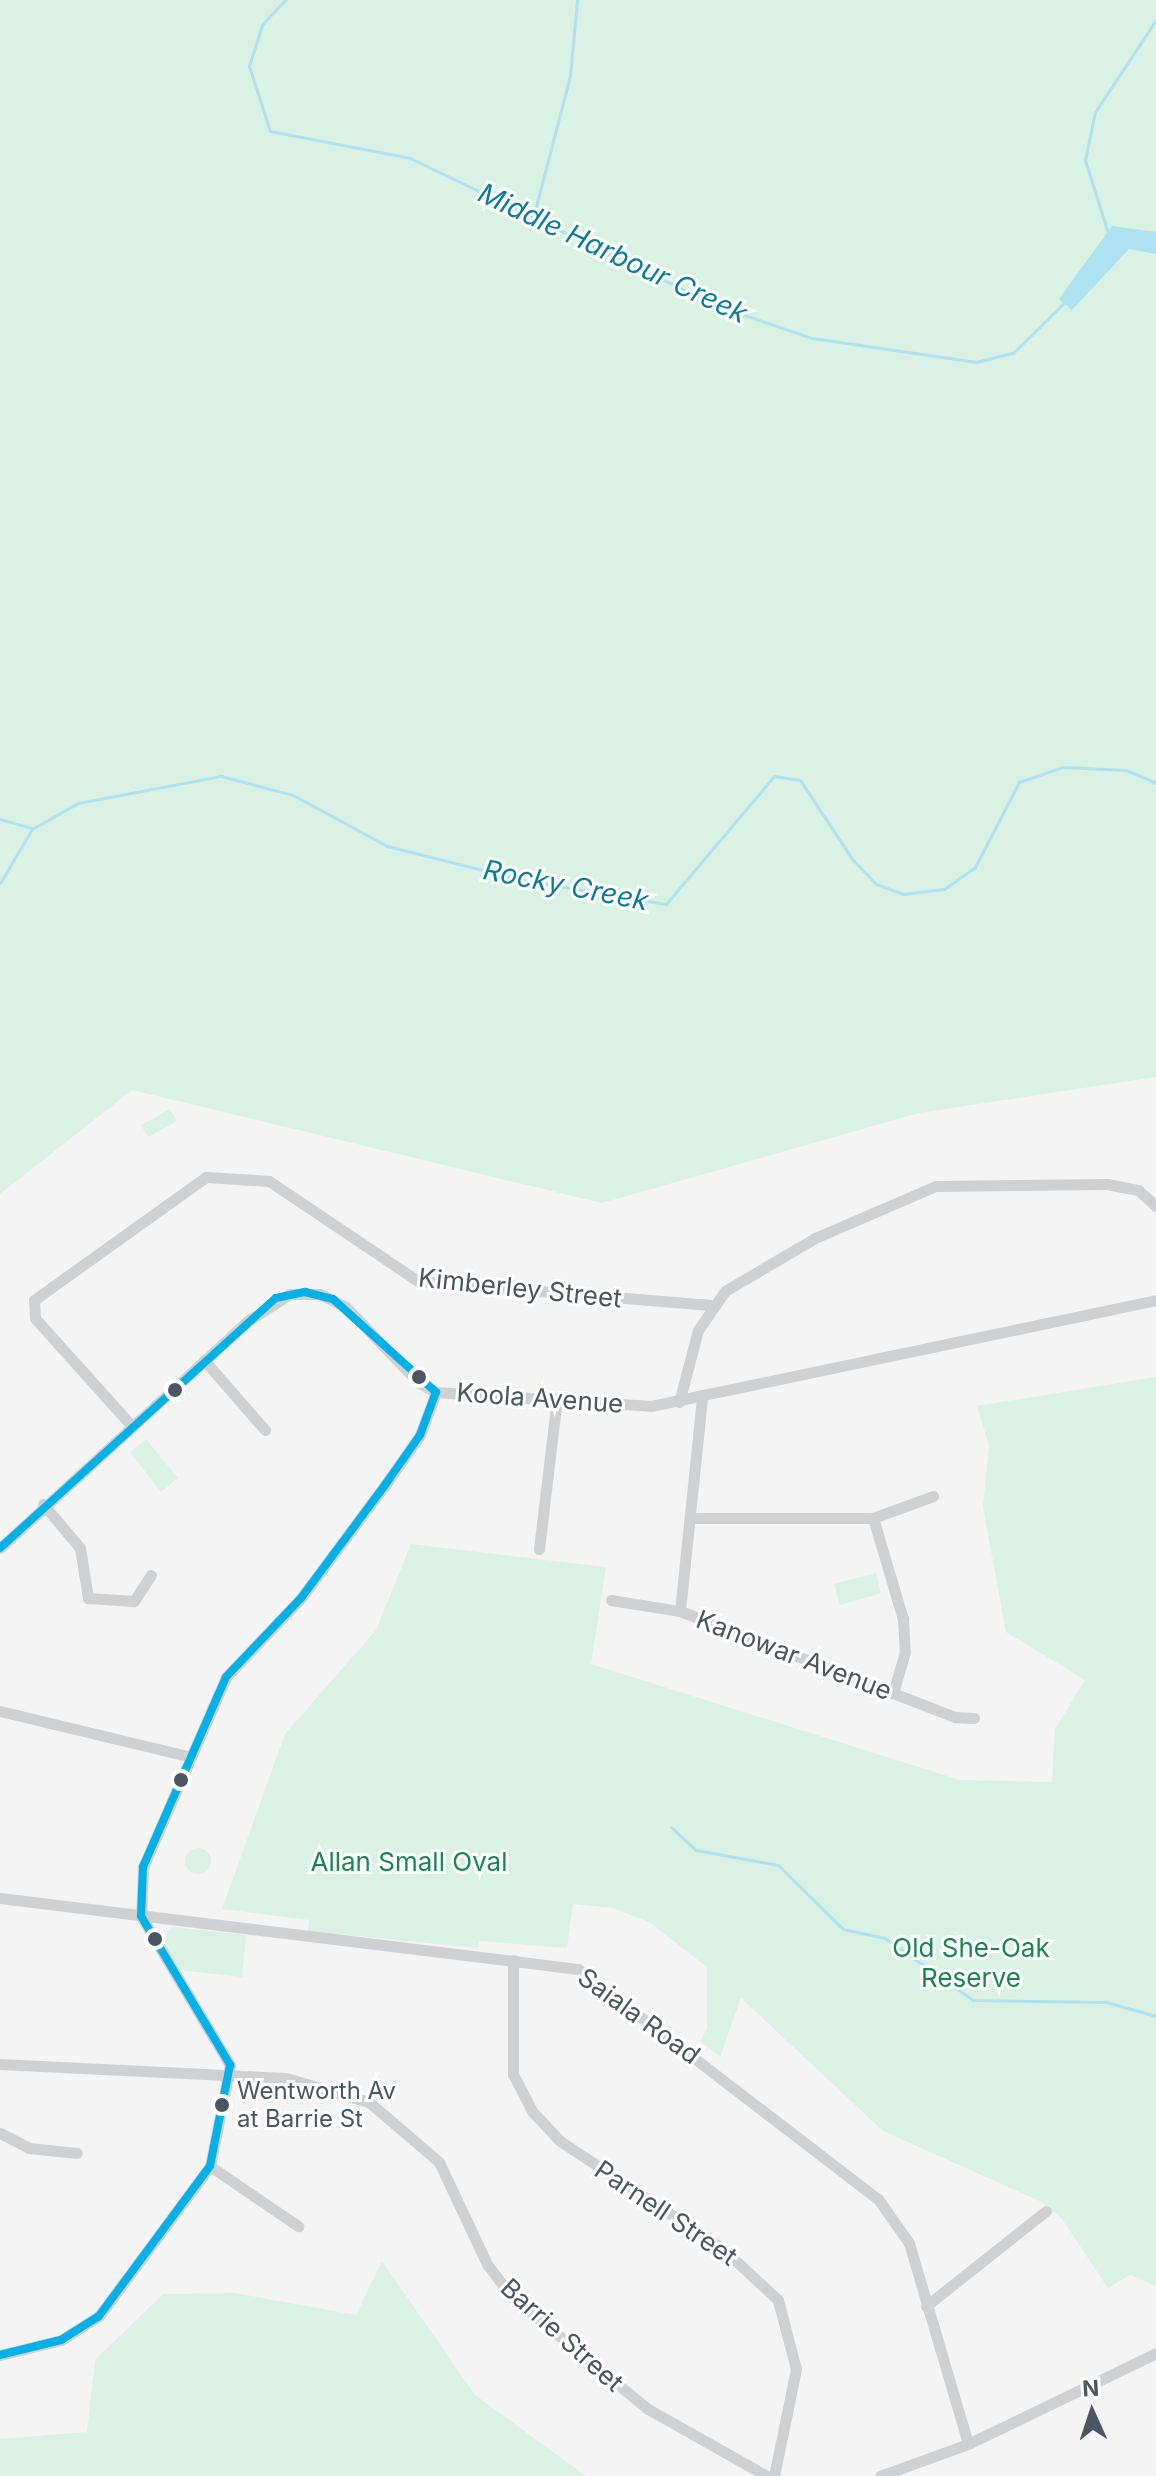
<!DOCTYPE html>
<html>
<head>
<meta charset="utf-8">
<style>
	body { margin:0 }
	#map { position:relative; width:1156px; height:2476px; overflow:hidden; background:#f4f4f4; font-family:Inter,sans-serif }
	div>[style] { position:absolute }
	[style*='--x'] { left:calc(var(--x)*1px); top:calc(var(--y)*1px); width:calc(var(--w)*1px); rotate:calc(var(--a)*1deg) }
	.green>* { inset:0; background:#d9f2e3 }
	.round { border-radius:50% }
	.water>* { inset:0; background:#aee2f0 }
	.stream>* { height:3px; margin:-1.5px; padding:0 1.5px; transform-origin:1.5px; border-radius:1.5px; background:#aee2f0 }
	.minor>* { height:11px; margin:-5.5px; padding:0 5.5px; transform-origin:5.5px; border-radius:5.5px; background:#ced0d2 }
	.bus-1>* { height:8px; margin:-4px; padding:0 4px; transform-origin:4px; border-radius:4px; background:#04b0e8 }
	.dots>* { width:22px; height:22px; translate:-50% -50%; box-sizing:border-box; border:4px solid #fff; border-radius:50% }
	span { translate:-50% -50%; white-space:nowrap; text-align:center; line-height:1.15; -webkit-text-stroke:6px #fff; paint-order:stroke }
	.bus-label { font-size:24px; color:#4a5661 }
	.left { translate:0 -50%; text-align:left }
	.street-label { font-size:26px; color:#4a5661 }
	.park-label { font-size:26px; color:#17864f }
	.water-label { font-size:28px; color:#0c7c9b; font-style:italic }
	.north { position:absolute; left:1052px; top:2372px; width:80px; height:80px; -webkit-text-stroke:6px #fff; paint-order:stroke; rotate:357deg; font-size:22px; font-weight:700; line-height:32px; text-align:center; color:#4a5661 }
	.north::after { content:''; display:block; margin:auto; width:28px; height:36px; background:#4a5661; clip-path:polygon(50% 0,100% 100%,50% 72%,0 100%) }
</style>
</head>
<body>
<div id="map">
	<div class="green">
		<i style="clip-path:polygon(0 0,1156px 0,1156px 1077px,919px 1113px,602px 1203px,132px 1090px,0 1194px)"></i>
		<i style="clip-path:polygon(170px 1109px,177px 1121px,148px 1137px,141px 1125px)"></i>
		<i style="clip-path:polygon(1156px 1377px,1156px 2286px,1130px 2275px,1108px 2288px,1062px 2219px,1042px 2202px,883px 2131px,741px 1998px,720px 2057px,700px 2041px,707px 2029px,707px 1967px,649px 1922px,613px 1908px,573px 1904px,567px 1948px,479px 1941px,478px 1948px,308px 1931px,309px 1920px,222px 1909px,285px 1734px,376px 1630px,411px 1544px,606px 1567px,591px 1664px,960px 1780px,1052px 1782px,1055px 1729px,1085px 1680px,1006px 1632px,983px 1507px,989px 1445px,977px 1406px)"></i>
		<i style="clip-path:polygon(146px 1439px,178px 1478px,161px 1492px,130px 1452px)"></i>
		<i style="clip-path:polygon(876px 1573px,881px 1593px,840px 1605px,834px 1584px)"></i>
		<i class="round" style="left:185px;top:1848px;width:26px;height:26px"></i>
		<i style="clip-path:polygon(172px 1927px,246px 1935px,242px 1977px,179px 1970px,161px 1940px)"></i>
		<i style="clip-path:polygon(382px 2261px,475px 2395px,586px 2476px,0 2476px,0 2439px,87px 2432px,95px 2360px,163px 2294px,235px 2293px,356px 2315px)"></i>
	</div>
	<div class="water">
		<i style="clip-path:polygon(1112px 226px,1156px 232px,1156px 254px,1129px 249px,1072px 310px,1059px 299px)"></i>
	</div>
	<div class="stream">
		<i style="--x:285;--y:0;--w:34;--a:133"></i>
		<i style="--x:262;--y:25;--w:43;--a:107.6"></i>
		<i style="--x:249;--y:66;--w:68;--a:72.1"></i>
		<i style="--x:270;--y:131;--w:143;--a:10.9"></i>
		<i style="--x:410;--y:158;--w:339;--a:25.7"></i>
		<i style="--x:715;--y:305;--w:102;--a:18.8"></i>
		<i style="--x:812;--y:338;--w:166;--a:8.3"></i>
		<i style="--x:976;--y:362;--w:38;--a:-14"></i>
		<i style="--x:1013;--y:353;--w:74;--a:-44.5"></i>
		<i style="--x:533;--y:218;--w:147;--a:-75.4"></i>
		<i style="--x:570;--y:76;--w:76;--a:-84.7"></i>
		<i style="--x:1108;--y:233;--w:77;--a:-107.5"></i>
		<i style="--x:1085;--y:160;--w:49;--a:-78.2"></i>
		<i style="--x:1095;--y:112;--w:110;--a:-56.5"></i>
		<i style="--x:0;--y:819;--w:32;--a:16"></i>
		<i style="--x:0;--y:883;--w:63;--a:-59.3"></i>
		<i style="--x:32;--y:829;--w:53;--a:-29.5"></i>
		<i style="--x:78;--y:803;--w:146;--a:-10.7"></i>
		<i style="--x:221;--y:776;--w:74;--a:14.8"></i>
		<i style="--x:293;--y:795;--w:107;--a:28.5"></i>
		<i style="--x:387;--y:846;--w:139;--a:14.1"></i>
		<i style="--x:522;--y:880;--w:146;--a:9.5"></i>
		<i style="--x:666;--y:904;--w:167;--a:-49.8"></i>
		<i style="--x:774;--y:776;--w:26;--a:9"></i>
		<i style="--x:800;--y:780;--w:96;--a:56.5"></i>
		<i style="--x:853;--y:860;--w:33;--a:46"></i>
		<i style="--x:876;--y:884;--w:29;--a:20"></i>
		<i style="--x:903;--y:894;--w:41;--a:-7"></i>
		<i style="--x:944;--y:889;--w:38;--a:-35"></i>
		<i style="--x:975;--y:867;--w:96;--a:-62.6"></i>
		<i style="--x:1019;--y:782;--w:46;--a:-18.8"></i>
		<i style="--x:1063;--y:767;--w:63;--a:2.7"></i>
		<i style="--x:1126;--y:770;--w:33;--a:23"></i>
		<i style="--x:671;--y:1827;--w:34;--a:43"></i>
		<i style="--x:696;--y:1850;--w:83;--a:10.4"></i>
		<i style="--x:778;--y:1865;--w:91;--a:44.6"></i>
		<i style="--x:843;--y:1929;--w:43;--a:12.1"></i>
		<i style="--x:885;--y:1938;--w:108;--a:35.2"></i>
		<i style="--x:973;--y:2000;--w:133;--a:0.9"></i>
		<i style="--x:1106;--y:2002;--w:52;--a:15.6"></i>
	</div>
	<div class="minor">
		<i style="--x:204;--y:1360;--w:93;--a:48.9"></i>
		<i style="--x:679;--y:1402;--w:74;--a:-75.2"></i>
		<i style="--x:698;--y:1330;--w:47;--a:-55.3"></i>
		<i style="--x:725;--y:1291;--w:104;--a:-30.5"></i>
		<i style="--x:815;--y:1238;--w:132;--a:-23.3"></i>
		<i style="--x:936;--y:1186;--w:171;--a:-0.7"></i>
		<i style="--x:1107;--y:1184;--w:32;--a:11"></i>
		<i style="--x:1138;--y:1190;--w:24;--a:42"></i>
		<i style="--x:130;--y:1424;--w:142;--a:-131.9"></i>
		<i style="--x:35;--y:1318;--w:18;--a:-93"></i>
		<i style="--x:34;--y:1300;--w:211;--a:-35.6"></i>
		<i style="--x:206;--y:1177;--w:63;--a:3.6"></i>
		<i style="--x:269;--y:1181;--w:179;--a:33.9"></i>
		<i style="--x:418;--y:1281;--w:294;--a:4.7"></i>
		<i style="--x:43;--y:1504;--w:57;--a:49.9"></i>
		<i style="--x:80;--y:1548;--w:51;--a:80.9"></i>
		<i style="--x:88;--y:1598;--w:46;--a:3.7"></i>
		<i style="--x:134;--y:1601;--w:31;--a:-57"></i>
		<i style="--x:692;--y:1518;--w:181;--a:0"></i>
		<i style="--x:873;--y:1518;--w:64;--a:-20.1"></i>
		<i style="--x:873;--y:1518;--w:105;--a:73.5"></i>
		<i style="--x:903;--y:1619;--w:33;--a:87"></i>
		<i style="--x:905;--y:1652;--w:43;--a:106.3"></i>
		<i style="--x:0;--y:1548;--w:338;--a:-42.5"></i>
		<i style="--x:249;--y:1320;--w:49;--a:-32.4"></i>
		<i style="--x:290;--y:1294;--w:30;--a:0"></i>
		<i style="--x:320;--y:1294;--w:29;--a:27"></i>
		<i style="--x:346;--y:1307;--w:105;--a:46.2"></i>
		<i style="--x:419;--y:1383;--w:19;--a:28"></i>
		<i style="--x:436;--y:1392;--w:215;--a:3.7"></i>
		<i style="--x:651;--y:1406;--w:516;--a:-11.85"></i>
		<i style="--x:539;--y:1549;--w:151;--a:-83.2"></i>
		<i style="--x:611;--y:1600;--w:70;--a:9.1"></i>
		<i style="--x:680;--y:1611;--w:295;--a:21.1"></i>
		<i style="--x:955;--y:1717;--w:19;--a:3"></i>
		<i style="--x:680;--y:1611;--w:214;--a:-84.1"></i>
		<i style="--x:0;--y:1711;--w:196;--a:13.5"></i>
		<i style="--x:0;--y:1898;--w:582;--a:7"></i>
		<i style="--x:578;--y:1969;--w:378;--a:37.5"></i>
		<i style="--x:878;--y:2199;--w:54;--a:54.8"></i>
		<i style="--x:909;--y:2243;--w:209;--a:73.6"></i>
		<i style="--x:513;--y:1960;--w:114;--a:90"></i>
		<i style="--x:513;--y:2074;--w:42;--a:62.8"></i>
		<i style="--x:532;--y:2111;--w:41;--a:47"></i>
		<i style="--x:560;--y:2141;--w:196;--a:33.5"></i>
		<i style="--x:723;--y:2249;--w:75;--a:42.8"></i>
		<i style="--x:778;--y:2300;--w:71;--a:75.4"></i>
		<i style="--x:796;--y:2369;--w:109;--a:101.6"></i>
		<i style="--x:0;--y:2064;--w:286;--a:2.8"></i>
		<i style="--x:286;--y:2078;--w:86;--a:16.1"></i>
		<i style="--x:369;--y:2102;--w:92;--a:40.6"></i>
		<i style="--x:439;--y:2162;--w:113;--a:64.8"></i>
		<i style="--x:487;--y:2264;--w:41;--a:52.9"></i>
		<i style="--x:512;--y:2297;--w:176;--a:39.5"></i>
		<i style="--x:648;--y:2409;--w:137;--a:29.4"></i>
		<i style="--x:0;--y:2133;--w:33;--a:27"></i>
		<i style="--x:29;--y:2148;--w:48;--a:5.9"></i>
		<i style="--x:210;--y:2166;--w:107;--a:34.3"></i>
		<i style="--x:926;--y:2306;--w:153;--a:-38.4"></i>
		<i style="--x:0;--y:2355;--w:63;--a:-13.8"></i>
		<i style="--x:61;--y:2340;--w:45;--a:-32.3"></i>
		<i style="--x:99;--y:2316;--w:187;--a:-53.5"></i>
		<i style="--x:210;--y:2166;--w:103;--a:-78.8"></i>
		<i style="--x:230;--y:2065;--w:174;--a:-120.9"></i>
		<i style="--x:141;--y:1916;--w:49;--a:-87.7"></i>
		<i style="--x:143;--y:1867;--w:207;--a:-66.4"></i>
		<i style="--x:226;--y:1677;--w:109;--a:-46.5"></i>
		<i style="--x:301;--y:1598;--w:141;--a:-53.4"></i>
		<i style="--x:385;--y:1485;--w:61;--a:-55"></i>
		<i style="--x:420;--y:1435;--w:46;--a:-69.6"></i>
		<i style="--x:880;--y:2476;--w:94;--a:-20"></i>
		<i style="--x:968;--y:2444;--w:209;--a:-25.8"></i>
	</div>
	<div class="bus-1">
		<i style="--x:0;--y:1548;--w:372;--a:-42.2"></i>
		<i style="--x:276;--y:1298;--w:30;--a:-12"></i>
		<i style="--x:305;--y:1292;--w:29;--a:14"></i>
		<i style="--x:333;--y:1299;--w:139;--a:42.1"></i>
		<i style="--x:436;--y:1392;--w:46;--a:110.4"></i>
		<i style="--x:420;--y:1435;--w:61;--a:125"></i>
		<i style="--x:385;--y:1485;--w:141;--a:126.6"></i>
		<i style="--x:301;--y:1598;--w:109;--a:133.5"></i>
		<i style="--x:226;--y:1677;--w:207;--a:113.6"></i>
		<i style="--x:143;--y:1867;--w:49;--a:92.3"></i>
		<i style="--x:141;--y:1916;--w:174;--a:59.1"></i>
		<i style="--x:230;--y:2065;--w:103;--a:101.2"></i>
		<i style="--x:210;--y:2166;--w:187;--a:126.5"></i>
		<i style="--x:99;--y:2316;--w:45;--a:147.7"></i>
		<i style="--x:61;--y:2340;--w:63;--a:166.2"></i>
	</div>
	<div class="dots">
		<i style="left:419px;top:1377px;background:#4a5661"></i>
		<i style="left:175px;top:1390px;background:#4a5661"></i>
		<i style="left:181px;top:1780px;background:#4a5661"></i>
		<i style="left:155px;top:1939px;background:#4a5661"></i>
		<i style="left:222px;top:2105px;background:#4a5661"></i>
	</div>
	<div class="bus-label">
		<span class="left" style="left:237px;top:2105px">Wentworth Av<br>at Barrie St</span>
	</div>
	<div class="street-label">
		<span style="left:520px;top:1288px;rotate:6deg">Kimberley Street</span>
		<span style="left:540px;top:1398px;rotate:4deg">Koola Avenue</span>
		<span style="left:794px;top:1655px;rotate:21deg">Kanowar Avenue</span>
		<span style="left:639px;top:2016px;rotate:36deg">Saiala Road</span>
		<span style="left:666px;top:2213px;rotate:34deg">Parnell Street</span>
		<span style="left:562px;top:2335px;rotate:42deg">Barrie Street</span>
	</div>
	<div class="park-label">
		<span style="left:409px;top:1862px">Allan Small Oval</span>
		<span style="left:971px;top:1963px">Old She-Oak<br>Reserve</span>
	</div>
	<div class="water-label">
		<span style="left:613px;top:253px;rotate:25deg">Middle Harbour Creek</span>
		<span style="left:566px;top:885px;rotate:11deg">Rocky Creek</span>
	</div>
	<div class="north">N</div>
</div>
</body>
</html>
